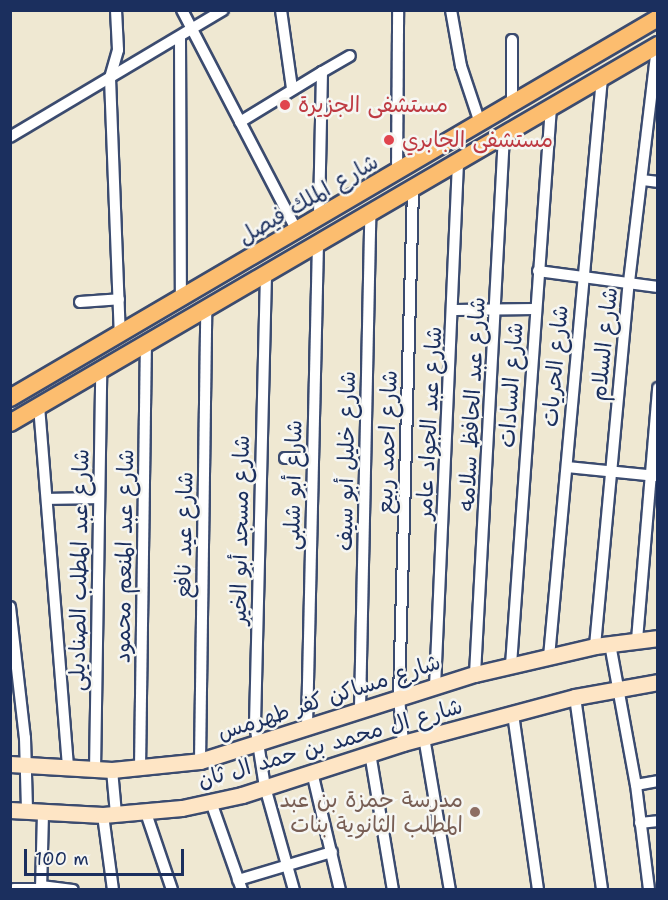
<!DOCTYPE html>
<html>
<head>
<meta charset="utf-8">
<style>
	body { margin:0 }
	#map { position:relative; width:668px; height:900px; overflow:hidden; background:#efe8d2; font-family:"Shantell Sans","Playpen Sans Arabic",sans-serif }
	div>[style] { position:absolute }
	[style*='--x'] { left:calc(var(--x)*1px); top:calc(var(--y)*1px); width:calc(var(--w)*1px); rotate:calc(var(--a)*1deg) }
	.roads { filter:drop-shadow(2px 0 #3b4b6f) drop-shadow(-2px 0 #3b4b6f) drop-shadow(0 2px #3b4b6f) drop-shadow(0 -2px #3b4b6f) }
	.street>* { height:10px; margin:-5px; padding:0 5px; transform-origin:5px; border-radius:5px; background:#fff }
	.secondary>* { height:15px; margin:-7.5px; padding:0 7.5px; transform-origin:7.5px; border-radius:7.5px; background:#fee5c5 }
	.primary>* { height:16px; margin:-8px; padding:0 8px; transform-origin:8px; border-radius:8px; background:#fcbd6f }
	.dots>* { width:16px; height:16px; translate:-50% -50%; box-sizing:border-box; border:3px solid #f6f6f2; border-radius:50% }
	span { translate:-50% -50%; white-space:nowrap; text-align:center; line-height:1.15; -webkit-text-stroke:5px #f6f6f2; paint-order:stroke }
	.health-label { font-size:22px; color:#be3a42 }
	.left { translate:0 -50%; text-align:left }
	.street-label { font-size:22px; color:#1b2f5e }
	.education-label { font-size:22px; color:#785e54 }
	.right { translate:-100% -50%; text-align:right }
	.frame { position:absolute; inset:0; border:12px solid #1b2f5e; pointer-events:none }
	.scale { position:absolute; left:24px; top:849px; width:160px; height:27px; box-sizing:border-box; border:3px solid #1b2f5e; border-top:0; padding-left:8px; font-size:18px; line-height:21px; white-space:nowrap; color:#1b2f5e; -webkit-text-stroke:4px #f6f6f2; paint-order:stroke }
</style>
</head>
<body>
<div id="map">
	<div class="roads">
		<div class="street">
			<i style="--x:116;--y:10;--w:40;--a:87.1"></i>
			<i style="--x:118;--y:50;--w:29;--a:106"></i>
			<i style="--x:110;--y:78;--w:256;--a:87.8"></i>
			<i style="--x:182;--y:10;--w:249;--a:62.5"></i>
			<i style="--x:281;--y:10;--w:79;--a:82"></i>
			<i style="--x:451;--y:10;--w:57;--a:79.9"></i>
			<i style="--x:461;--y:66;--w:60;--a:71.6"></i>
			<i style="--x:180;--y:37;--w:261;--a:89.8"></i>
			<i style="--x:322;--y:72;--w:32;--a:-30"></i>
			<i style="--x:512;--y:104;--w:64;--a:-90"></i>
			<i style="--x:240;--y:122;--w:96;--a:-31.4"></i>
			<i style="--x:322;--y:72;--w:146;--a:91.2"></i>
			<i style="--x:10;--y:137;--w:248;--a:-30.8"></i>
			<i style="--x:397;--y:173;--w:163;--a:-89.6"></i>
			<i style="--x:642;--y:180;--w:16;--a:7"></i>
			<i style="--x:538;--y:271;--w:121;--a:7.6"></i>
			<i style="--x:266;--y:274;--w:450;--a:91.4"></i>
			<i style="--x:255;--y:724;--w:64;--a:81"></i>
			<i style="--x:265;--y:787;--w:107;--a:74.3"></i>
			<i style="--x:80;--y:302;--w:39;--a:-4"></i>
			<i style="--x:455;--y:310;--w:80;--a:-0.7"></i>
			<i style="--x:39;--y:406;--w:364;--a:85.4"></i>
			<i style="--x:285;--y:458;--w:28;--a:0"></i>
			<i style="--x:567;--y:467;--w:90;--a:5.7"></i>
			<i style="--x:47;--y:499;--w:52;--a:-1.1"></i>
			<i style="--x:10;--y:607;--w:132;--a:83.5"></i>
			<i style="--x:25;--y:738;--w:73;--a:88.4"></i>
			<i style="--x:637;--y:640;--w:253;--a:-85.2"></i>
			<i style="--x:610;--y:644;--w:143;--a:79.6"></i>
			<i style="--x:636;--y:785;--w:106;--a:82.9"></i>
			<i style="--x:595;--y:646;--w:366;--a:-84.7"></i>
			<i style="--x:629;--y:282;--w:238;--a:-83.2"></i>
			<i style="--x:549;--y:657;--w:581;--a:-84.77"></i>
			<i style="--x:511;--y:665;--w:559;--a:-85.9"></i>
			<i style="--x:475;--y:674;--w:540;--a:-86.92"></i>
			<i style="--x:435;--y:687;--w:526;--a:-87.49"></i>
			<i style="--x:575;--y:697;--w:195;--a:82"></i>
			<i style="--x:360;--y:709;--w:496;--a:-88.8"></i>
			<i style="--x:513;--y:714;--w:178;--a:81.9"></i>
			<i style="--x:307;--y:727;--w:484;--a:-88.7"></i>
			<i style="--x:424;--y:737;--w:155;--a:80.4"></i>
			<i style="--x:403;--y:743;--w:46;--a:-95"></i>
			<i style="--x:399;--y:697;--w:509;--a:-88.42"></i>
			<i style="--x:370;--y:753;--w:139;--a:80.5"></i>
			<i style="--x:200;--y:761;--w:452;--a:-89.2"></i>
			<i style="--x:140;--y:768;--w:424;--a:-89.2"></i>
			<i style="--x:112;--y:770;--w:44;--a:84.8"></i>
			<i style="--x:95;--y:771;--w:401;--a:-89.1"></i>
			<i style="--x:312;--y:772;--w:121;--a:76.7"></i>
			<i style="--x:636;--y:785;--w:22;--a:-10"></i>
			<i style="--x:211;--y:802;--w:93;--a:70.6"></i>
			<i style="--x:146;--y:813;--w:81;--a:71.3"></i>
			<i style="--x:103;--y:815;--w:76;--a:82.4"></i>
			<i style="--x:640;--y:823;--w:18;--a:-6"></i>
			<i style="--x:238;--y:880;--w:98;--a:-16.6"></i>
			<i style="--x:41;--y:886;--w:32;--a:7"></i>
			<i style="--x:14;--y:889;--w:27;--a:0"></i>
			<i style="--x:41;--y:890;--w:79;--a:-88.5"></i>
		</div>
		<div class="secondary">
			<i style="--x:10;--y:764;--w:102;--a:3.4"></i>
			<i style="--x:112;--y:770;--w:88;--a:-5.8"></i>
			<i style="--x:200;--y:761;--w:288;--a:-17.6"></i>
			<i style="--x:475;--y:674;--w:123;--a:-13.1"></i>
			<i style="--x:595;--y:646;--w:64;--a:-7.2"></i>
			<i style="--x:10;--y:810;--w:93;--a:3.1"></i>
			<i style="--x:103;--y:815;--w:79;--a:-5.1"></i>
			<i style="--x:182;--y:808;--w:61;--a:-12.2"></i>
			<i style="--x:242;--y:795;--w:169;--a:-17.9"></i>
			<i style="--x:403;--y:743;--w:178;--a:-15"></i>
			<i style="--x:575;--y:697;--w:84;--a:-10.2"></i>
		</div>
		<div class="primary">
			<i style="--x:10;--y:398;--w:751;--a:-30.39"></i>
			<i style="--x:10;--y:423;--w:750;--a:-30.26"></i>
		</div>
	</div>
	<div class="dots">
		<i style="left:285px;top:105px;background:#e0444e"></i>
		<i style="left:389px;top:140px;background:#e0444e"></i>
		<i style="left:475px;top:812px;background:#8d6e63"></i>
	</div>
	<div class="health-label">
		<span class="left" style="left:298px;top:105px">مستشفى الجزيرة</span>
		<span class="left" style="left:402px;top:140px">مستشفى الجابري</span>
	</div>
	<div class="street-label">
		<span style="left:308px;top:199px;rotate:-30deg">شارع الملك فيصل</span>
		<span style="left:604px;top:344px;rotate:-84deg">شارع السلام</span>
		<span style="left:555px;top:366px;rotate:-85deg">شارع الحريات</span>
		<span style="left:511px;top:385px;rotate:-86deg">شارع السادات</span>
		<span style="left:472px;top:404px;rotate:-87deg">شارع عبد الحافظ سلامه</span>
		<span style="left:429px;top:423px;rotate:-87deg">شارع عبد الجواد عامر</span>
		<span style="left:387px;top:442px;rotate:-88deg">شارع احمد ربيع</span>
		<span style="left:346px;top:461px;rotate:-89deg">شارع خليل أبو سيف</span>
		<span style="left:293px;top:485px;rotate:-89deg">شارع أبو شلبى</span>
		<span style="left:240px;top:530px;rotate:-89deg">شارع مسجد أبو الخير</span>
		<span style="left:184px;top:535px;rotate:-89deg">شارع عيد نافع</span>
		<span style="left:124px;top:556px;rotate:-89deg">شارع عبد المنعم محمود</span>
		<span style="left:79px;top:570px;rotate:-89deg">شارع عبد المطلب الصناديلى</span>
		<span style="left:329px;top:697px;rotate:-18deg">شارع مساكن كفر طهرمس</span>
		<span style="left:330px;top:743px;rotate:-16deg">شارع ال محمد بن حمد ال ثان</span>
	</div>
	<div class="education-label">
		<span class="right" style="left:463px;top:812px">مدرسة حمزة بن عبد<br>المطلب الثانوية بنات</span>
	</div>
	<div class="frame"></div>
	<div class="scale">100 m</div>
</div>
</body>
</html>
